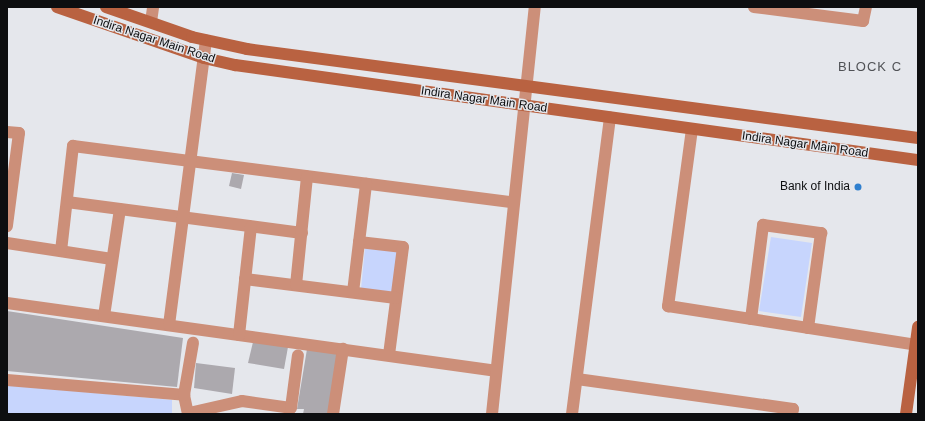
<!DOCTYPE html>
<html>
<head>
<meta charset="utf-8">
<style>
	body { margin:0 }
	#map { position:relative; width:925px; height:421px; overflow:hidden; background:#e5e7ec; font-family:Arial,sans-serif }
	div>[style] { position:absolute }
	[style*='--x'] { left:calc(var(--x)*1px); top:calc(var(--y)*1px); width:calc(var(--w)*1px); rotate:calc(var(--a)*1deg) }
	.green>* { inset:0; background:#c7d5fd }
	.building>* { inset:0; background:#aca9ae }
	.street>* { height:12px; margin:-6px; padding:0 6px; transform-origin:6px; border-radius:6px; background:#cc8f79 }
	.secondary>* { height:12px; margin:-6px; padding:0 6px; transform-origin:6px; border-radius:6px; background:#b96241 }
	.dots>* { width:11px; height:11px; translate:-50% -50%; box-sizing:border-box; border:2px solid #e5e7ec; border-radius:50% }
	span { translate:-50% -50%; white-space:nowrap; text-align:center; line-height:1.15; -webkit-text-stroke:3px #e5e7ec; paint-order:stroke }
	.street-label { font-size:12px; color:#0d0e10 }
	.poi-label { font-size:12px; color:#0d0e10 }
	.right { translate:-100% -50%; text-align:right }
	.neighbourhood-label { font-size:13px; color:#505256; letter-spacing:1px }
	.frame { position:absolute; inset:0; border:8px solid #0d0e10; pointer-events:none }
</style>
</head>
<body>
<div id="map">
	<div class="green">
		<i style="clip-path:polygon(771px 237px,812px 243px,801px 317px,759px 311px)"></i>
		<i style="clip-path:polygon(365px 248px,401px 252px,396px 293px,361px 289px)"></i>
		<i style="clip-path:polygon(7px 385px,172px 400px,172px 414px,7px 414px)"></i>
	</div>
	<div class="building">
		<i style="clip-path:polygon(232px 173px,244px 175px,241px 189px,229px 186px)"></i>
		<i style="clip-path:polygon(7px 311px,183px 338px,177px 387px,7px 371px)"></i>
		<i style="clip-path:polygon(253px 342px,288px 347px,284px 369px,248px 363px)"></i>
		<i style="clip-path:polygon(307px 349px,339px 354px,329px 414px,303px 414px,304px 409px,297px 409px)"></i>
		<i style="clip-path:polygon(196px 363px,235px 368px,232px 394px,194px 388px)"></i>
	</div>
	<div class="street">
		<i style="--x:754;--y:7;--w:110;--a:7.3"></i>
		<i style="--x:863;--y:21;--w:14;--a:-78"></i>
		<i style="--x:151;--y:22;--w:15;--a:-82"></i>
		<i style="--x:692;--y:129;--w:179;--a:97.7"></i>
		<i style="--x:668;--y:306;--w:253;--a:8.9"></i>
		<i style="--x:7;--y:132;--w:12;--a:5"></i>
		<i style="--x:19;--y:133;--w:94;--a:97.4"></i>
		<i style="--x:67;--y:202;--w:237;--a:7.5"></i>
		<i style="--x:359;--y:242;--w:44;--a:6.5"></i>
		<i style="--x:403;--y:247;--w:109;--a:97.4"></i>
		<i style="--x:7;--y:243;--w:106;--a:8.7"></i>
		<i style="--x:61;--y:251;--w:106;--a:-83.5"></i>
		<i style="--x:73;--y:146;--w:443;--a:7.3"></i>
		<i style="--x:245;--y:279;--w:152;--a:7.2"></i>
		<i style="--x:296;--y:285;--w:109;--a:-84.2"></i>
		<i style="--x:353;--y:292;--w:109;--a:-83.1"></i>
		<i style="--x:7;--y:303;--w:493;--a:7.9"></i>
		<i style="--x:104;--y:316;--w:108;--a:-81.5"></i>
		<i style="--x:751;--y:319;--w:95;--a:-82.7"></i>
		<i style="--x:763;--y:225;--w:59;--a:7.9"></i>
		<i style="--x:821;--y:233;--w:96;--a:97.8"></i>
		<i style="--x:169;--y:325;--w:287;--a:-82.6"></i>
		<i style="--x:239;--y:335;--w:109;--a:-83.7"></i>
		<i style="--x:577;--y:379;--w:218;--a:7.9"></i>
		<i style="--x:793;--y:409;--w:5;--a:101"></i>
		<i style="--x:7;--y:380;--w:178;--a:4.8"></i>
		<i style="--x:189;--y:413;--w:54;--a:-12.8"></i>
		<i style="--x:242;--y:401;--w:49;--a:8.1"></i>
		<i style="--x:291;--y:408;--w:53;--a:-82.5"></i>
		<i style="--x:188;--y:414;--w:19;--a:-102"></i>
		<i style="--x:184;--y:395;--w:53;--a:-80.2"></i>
		<i style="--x:333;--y:414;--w:66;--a:-81.3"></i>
		<i style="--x:492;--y:414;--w:409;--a:-84"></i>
		<i style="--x:572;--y:414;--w:299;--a:-82.7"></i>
	</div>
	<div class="secondary">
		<i style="--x:57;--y:7;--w:156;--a:19.1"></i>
		<i style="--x:204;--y:58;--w:32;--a:13"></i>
		<i style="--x:235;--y:65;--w:690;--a:7.92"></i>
		<i style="--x:106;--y:7;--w:91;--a:19.2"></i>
		<i style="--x:192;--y:37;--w:56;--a:12.3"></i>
		<i style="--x:247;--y:49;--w:677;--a:7.56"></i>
		<i style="--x:906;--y:414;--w:88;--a:-82.1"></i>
	</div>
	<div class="dots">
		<i style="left:858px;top:187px;background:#2f7fce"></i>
	</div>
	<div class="street-label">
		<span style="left:154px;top:40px;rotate:18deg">Indira Nagar Main Road</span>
		<span style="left:484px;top:100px;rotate:8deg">Indira Nagar Main Road</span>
		<span style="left:805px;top:145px;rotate:8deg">Indira Nagar Main Road</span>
	</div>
	<div class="poi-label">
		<span class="right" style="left:850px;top:187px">Bank of India</span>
	</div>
	<div class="neighbourhood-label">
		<span style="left:870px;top:67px">BLOCK C</span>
	</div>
	<div class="frame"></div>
</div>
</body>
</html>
